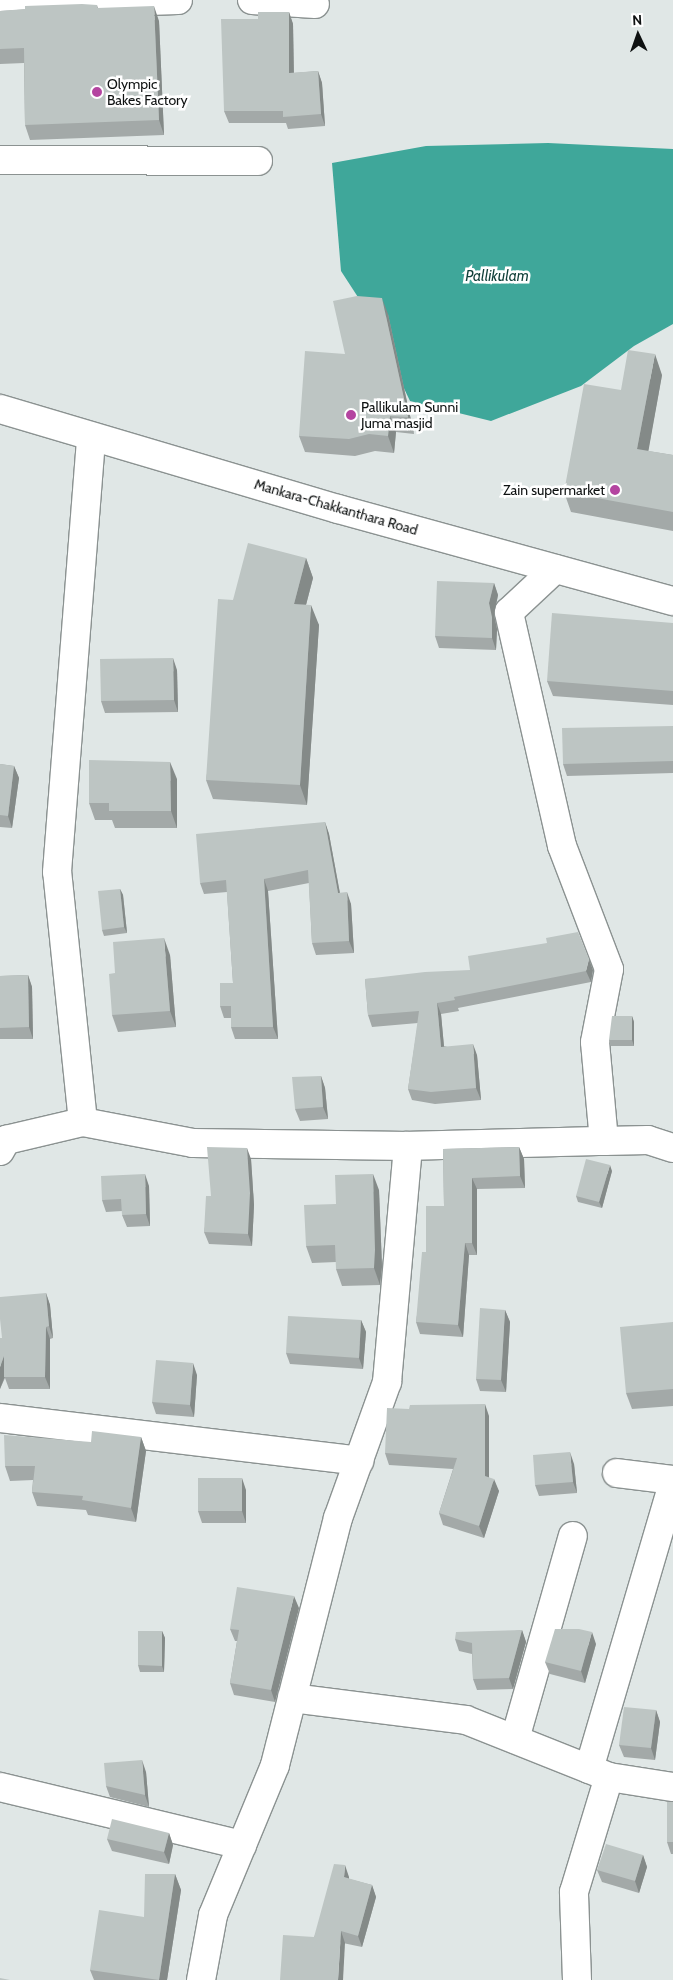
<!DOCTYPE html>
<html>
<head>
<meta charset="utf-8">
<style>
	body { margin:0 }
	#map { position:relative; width:673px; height:1980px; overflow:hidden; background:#e0e7e6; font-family:Cabin,sans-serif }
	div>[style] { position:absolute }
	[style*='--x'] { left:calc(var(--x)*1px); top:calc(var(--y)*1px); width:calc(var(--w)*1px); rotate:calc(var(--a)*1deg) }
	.water>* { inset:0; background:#3fa79a }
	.roads { filter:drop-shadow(1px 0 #8b9291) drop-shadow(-1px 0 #8b9291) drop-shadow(0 1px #8b9291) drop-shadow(0 -1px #8b9291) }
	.minor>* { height:28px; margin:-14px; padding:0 14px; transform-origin:14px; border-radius:14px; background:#fff }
	.secondary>* { height:28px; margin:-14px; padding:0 14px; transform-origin:14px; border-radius:14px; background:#fff }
	.wall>* { inset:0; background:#a3a9a8 }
	.shaded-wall>* { inset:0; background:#848a88 }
	.building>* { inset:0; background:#bdc5c3 }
	.dots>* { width:14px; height:14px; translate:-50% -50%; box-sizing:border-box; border:2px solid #fff; border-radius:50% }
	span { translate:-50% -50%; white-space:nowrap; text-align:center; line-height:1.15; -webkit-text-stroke:5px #fff; paint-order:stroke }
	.poi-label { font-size:14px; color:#0e1111 }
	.left { translate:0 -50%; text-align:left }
	.right { translate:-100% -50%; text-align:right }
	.street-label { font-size:14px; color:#0e1111 }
	.water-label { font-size:15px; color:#103f39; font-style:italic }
	.north { position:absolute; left:613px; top:10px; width:50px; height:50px; -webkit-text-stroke:4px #fff; paint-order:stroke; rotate:357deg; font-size:14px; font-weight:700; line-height:20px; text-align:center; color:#0e1111 }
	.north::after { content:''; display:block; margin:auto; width:18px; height:22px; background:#0e1111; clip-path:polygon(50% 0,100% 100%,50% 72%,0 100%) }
</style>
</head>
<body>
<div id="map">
	<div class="water">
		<i style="clip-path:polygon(548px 143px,673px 149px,673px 324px,634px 346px,581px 386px,491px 421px,410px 401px,367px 311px,341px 271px,332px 163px,426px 146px)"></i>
	</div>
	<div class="roads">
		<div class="minor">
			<i style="--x:252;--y:0;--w:63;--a:3.6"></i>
			<i style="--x:0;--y:6;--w:178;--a:-1.9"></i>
			<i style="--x:0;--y:160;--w:258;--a:0.2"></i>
			<i style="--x:83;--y:1122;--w:251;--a:-95.9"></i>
			<i style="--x:57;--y:872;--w:437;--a:-85.5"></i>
			<i style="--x:604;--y:1141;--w:44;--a:-1.3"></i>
			<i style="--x:648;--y:1140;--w:26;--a:18"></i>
			<i style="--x:0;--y:1151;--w:13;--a:-61"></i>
			<i style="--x:6;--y:1140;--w:79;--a:-13.2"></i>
			<i style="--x:83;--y:1122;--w:112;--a:10.8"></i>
			<i style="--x:193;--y:1143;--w:215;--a:0.8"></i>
			<i style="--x:0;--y:1418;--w:362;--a:6.8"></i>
			<i style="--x:617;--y:1473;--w:56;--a:7.1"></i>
			<i style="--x:292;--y:1698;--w:175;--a:7.2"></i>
			<i style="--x:466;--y:1720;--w:154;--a:21.7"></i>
			<i style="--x:609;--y:1777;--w:65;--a:8.9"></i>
			<i style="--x:515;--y:1739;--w:211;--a:-74.1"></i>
			<i style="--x:589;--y:1769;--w:298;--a:-73.6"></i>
			<i style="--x:0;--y:1787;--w:249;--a:13.5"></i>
			<i style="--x:201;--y:1980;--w:66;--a:-79.5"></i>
			<i style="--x:213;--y:1915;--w:162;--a:-67.5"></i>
			<i style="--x:275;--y:1765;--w:255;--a:-75.7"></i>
			<i style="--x:338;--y:1518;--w:145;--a:-70.2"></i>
			<i style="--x:387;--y:1382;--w:237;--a:-84.9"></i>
			<i style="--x:408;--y:1146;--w:196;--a:-1.5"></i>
			<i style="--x:604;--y:1141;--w:99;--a:-95.2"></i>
			<i style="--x:595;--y:1042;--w:74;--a:-79.1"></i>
			<i style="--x:609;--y:969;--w:132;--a:-110.9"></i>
			<i style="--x:562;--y:846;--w:240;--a:-102.8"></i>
			<i style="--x:509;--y:612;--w:63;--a:-43.1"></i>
			<i style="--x:577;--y:1980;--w:88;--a:-92"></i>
			<i style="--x:574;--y:1892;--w:120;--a:-73.1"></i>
		</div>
		<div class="secondary">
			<i style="--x:0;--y:409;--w:352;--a:16.5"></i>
			<i style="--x:338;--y:509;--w:347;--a:15.4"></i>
		</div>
	</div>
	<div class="wall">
		<i style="clip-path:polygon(97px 5px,98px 8px,159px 21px,164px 135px,30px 140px,25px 125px,24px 63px,0 64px,0 11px)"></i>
		<i style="clip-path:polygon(289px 12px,293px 24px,294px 73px,318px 71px,322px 83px,325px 126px,288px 129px,286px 123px,229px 123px,224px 111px,258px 19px)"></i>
		<i style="clip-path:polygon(388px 314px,414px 434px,396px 432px,394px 453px,375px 451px,355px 456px,305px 452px,299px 436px,345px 354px)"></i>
		<i style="clip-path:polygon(662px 375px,648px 451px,673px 455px,673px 531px,571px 512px,564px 492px,621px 390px)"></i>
		<i style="clip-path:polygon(306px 558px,313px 578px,306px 605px,319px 625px,307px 805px,213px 799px,206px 780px,233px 600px)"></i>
		<i style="clip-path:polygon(494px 583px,498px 595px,494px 615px,497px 629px,496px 650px,439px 648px,435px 636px)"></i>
		<i style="clip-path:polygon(673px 623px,673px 705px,553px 696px,547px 681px)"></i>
		<i style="clip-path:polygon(177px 670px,178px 712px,105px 713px,101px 701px)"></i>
		<i style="clip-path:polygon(673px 726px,673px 773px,567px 776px,563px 764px)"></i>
		<i style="clip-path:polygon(0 764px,14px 766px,19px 778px,12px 828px,0 827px)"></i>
		<i style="clip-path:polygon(177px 779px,177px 828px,115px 828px,112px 820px,95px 820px,89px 803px)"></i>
		<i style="clip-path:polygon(325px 822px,329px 834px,340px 893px,351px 904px,354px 953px,316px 955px,312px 943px,309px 883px,268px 891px,278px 1039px,235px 1039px,231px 1027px,231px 1018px,224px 1018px,220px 1006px,233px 983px,227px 892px,204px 894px,200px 883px)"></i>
		<i style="clip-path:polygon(120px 889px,123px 895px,127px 933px,104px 936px,102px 930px)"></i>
		<i style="clip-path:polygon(170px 955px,176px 1027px,118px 1032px,112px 1015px,115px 973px)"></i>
		<i style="clip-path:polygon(593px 970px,591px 982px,458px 1008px,459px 1011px,441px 1014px,444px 1046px,477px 1055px,481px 1100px,435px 1104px,412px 1100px,408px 1089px,418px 1023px,372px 1027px,368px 1015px,365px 979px)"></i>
		<i style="clip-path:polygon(28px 975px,32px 987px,33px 1039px,0 1039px,0 976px)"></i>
		<i style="clip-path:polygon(632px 1016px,634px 1022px,634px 1046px,611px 1046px,609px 1040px)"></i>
		<i style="clip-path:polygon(321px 1076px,325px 1088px,328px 1119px,300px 1121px,295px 1109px)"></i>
		<i style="clip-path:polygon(519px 1147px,524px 1159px,525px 1188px,477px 1189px,477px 1255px,469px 1255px,463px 1337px,420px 1334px,416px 1322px,426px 1252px,444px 1206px,443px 1149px)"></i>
		<i style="clip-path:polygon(251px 1159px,254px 1205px,252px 1246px,209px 1244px,204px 1232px,211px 1196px)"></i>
		<i style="clip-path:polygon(612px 1171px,602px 1208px,578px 1202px,576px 1196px)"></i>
		<i style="clip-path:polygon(149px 1186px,150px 1226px,127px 1227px,122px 1215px,122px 1211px,106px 1212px,102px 1200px)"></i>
		<i style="clip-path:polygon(379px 1190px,382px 1267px,380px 1285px,342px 1286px,336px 1269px,336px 1262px,312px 1263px,306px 1246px,336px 1204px)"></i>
		<i style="clip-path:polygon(46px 1293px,50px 1305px,53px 1338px,50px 1339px,50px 1389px,9px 1389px,5px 1378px,0 1389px,2px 1338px)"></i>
		<i style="clip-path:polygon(505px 1310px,510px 1322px,506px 1392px,480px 1391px,476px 1379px)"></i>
		<i style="clip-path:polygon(361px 1320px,366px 1332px,363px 1369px,290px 1364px,286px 1353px)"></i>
		<i style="clip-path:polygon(673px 1322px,673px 1406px,632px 1409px,626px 1393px)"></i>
		<i style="clip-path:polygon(197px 1375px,194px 1417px,156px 1414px,152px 1402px)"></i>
		<i style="clip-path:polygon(489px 1416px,489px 1478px,499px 1491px,484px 1538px,443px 1525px,439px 1513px,453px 1469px,389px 1465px,385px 1453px)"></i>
		<i style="clip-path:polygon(141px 1437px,146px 1451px,136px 1522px,88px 1515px,86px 1510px,37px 1506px,32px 1492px,33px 1480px,10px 1481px,5px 1466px,91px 1442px)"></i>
		<i style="clip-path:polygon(574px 1464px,577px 1493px,539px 1496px,535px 1485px)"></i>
		<i style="clip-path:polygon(246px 1490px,246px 1523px,202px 1523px,198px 1511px)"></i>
		<i style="clip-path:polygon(299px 1608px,275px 1702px,234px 1695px,230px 1683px,237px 1641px,235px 1641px,230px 1629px)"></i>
		<i style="clip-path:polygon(522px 1630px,526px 1642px,513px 1689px,477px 1690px,473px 1679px,472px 1654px,459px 1651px,455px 1639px)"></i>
		<i style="clip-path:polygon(162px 1631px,165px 1638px,164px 1672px,140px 1672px,138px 1665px)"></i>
		<i style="clip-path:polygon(596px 1644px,585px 1683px,550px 1674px,545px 1662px)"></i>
		<i style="clip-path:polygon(656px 1710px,660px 1722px,655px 1760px,624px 1757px,619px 1745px)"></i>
		<i style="clip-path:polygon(146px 1772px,149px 1807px,110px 1797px,106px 1786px)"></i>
		<i style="clip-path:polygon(673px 1802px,673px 1854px,671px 1854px,667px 1842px)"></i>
		<i style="clip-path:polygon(169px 1833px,173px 1845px,169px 1864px,112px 1851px,107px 1839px)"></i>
		<i style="clip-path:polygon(643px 1855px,647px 1867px,639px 1893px,602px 1882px,597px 1870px)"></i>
		<i style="clip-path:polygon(175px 1874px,181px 1890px,167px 1980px,94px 1980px,90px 1970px,144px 1917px)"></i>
		<i style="clip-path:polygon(349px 1877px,349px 1879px,372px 1885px,376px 1897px,362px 1947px,314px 1937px)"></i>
	</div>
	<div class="shaded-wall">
		<i style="clip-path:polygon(154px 6px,159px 21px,164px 135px,159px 120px)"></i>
		<i style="clip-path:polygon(289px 12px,293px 24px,294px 85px,289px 73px)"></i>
		<i style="clip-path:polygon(318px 71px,322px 83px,325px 126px,321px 114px)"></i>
		<i style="clip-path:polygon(382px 298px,388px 314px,414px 434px,408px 417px)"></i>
		<i style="clip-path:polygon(655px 354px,662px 375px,645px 470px,637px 449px)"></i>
		<i style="clip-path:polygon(390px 416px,396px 432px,394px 453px,388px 436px)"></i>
		<i style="clip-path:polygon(306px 558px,313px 578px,301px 624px,294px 604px)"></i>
		<i style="clip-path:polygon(494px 583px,498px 595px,494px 615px,497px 629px,496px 650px,492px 638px,489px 603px)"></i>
		<i style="clip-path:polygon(311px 605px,319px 625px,307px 805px,300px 785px)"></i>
		<i style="clip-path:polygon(173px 658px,177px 670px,178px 712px,174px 700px)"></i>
		<i style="clip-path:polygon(170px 762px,177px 779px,177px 828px,171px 811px)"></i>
		<i style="clip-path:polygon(14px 766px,19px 778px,12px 828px,8px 816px)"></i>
		<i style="clip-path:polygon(325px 822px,329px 834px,342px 905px,338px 893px)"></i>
		<i style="clip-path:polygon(264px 879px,268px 891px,278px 1039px,273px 1027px)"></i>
		<i style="clip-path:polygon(120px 889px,123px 895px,127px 933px,124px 927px)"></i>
		<i style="clip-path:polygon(347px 892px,351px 904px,354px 953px,349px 941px)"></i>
		<i style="clip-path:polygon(164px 938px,170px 955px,176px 1027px,170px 1011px)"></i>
		<i style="clip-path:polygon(589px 959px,593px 970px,591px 982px,586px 971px)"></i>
		<i style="clip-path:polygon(28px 975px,32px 987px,33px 1039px,29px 1027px)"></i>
		<i style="clip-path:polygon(437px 1003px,441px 1014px,445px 1058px,441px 1047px)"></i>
		<i style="clip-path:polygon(632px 1016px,634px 1022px,634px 1046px,632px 1040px)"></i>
		<i style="clip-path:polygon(473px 1044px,477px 1055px,481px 1100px,476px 1088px)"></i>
		<i style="clip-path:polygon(321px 1076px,325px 1088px,328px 1119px,323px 1107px)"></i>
		<i style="clip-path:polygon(519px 1147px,524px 1159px,525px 1188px,520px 1176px)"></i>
		<i style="clip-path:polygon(247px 1148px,251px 1159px,254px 1205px,252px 1246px,248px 1234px)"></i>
		<i style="clip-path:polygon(610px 1165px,612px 1171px,602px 1208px,599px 1202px)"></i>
		<i style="clip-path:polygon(145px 1174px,149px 1186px,150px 1226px,146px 1214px)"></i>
		<i style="clip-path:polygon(373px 1174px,379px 1190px,382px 1267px,380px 1285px,374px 1268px)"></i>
		<i style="clip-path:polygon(472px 1178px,477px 1189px,477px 1255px,472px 1243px)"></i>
		<i style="clip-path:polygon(465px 1243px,469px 1255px,463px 1337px,458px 1325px)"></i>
		<i style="clip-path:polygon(46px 1293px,50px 1305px,53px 1338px,49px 1326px)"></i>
		<i style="clip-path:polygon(505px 1310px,510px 1322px,506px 1392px,501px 1380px)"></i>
		<i style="clip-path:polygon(361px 1320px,366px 1332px,363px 1369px,359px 1358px)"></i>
		<i style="clip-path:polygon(46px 1327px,50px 1339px,50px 1389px,45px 1377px)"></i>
		<i style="clip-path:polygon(4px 1356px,8px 1368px,0 1389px,0 1367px)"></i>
		<i style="clip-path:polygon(193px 1363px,197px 1375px,194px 1417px,190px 1405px)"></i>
		<i style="clip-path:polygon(485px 1404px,489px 1416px,489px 1488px,485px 1476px)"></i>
		<i style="clip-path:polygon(141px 1437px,146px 1451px,136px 1522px,131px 1508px)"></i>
		<i style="clip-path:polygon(570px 1452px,574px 1464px,577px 1493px,573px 1482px)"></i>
		<i style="clip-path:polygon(242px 1478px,246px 1490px,246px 1523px,242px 1511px)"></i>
		<i style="clip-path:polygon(494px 1479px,499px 1491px,484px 1538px,479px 1526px)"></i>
		<i style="clip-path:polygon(294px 1596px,299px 1608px,275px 1702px,271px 1690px)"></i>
		<i style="clip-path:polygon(522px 1630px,526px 1642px,513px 1689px,509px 1678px)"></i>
		<i style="clip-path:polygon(162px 1631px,165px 1638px,164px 1672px,162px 1666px)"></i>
		<i style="clip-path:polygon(592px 1632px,596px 1644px,585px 1683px,581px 1671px)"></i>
		<i style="clip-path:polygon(656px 1710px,660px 1722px,655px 1760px,651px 1748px)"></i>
		<i style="clip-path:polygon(142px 1760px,146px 1772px,149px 1807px,145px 1795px)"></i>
		<i style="clip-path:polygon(169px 1833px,173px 1845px,169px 1864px,164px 1852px)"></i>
		<i style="clip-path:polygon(643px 1855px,647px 1867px,639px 1893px,635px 1881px)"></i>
		<i style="clip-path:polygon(345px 1865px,349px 1877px,349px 1889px,344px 1877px)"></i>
		<i style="clip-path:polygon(175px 1874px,181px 1890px,167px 1980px,159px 1980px)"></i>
		<i style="clip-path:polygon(372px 1885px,376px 1897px,362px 1947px,358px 1936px)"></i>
		<i style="clip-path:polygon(341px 1931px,345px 1943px,343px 1980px,338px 1980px)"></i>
	</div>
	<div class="building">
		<i style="clip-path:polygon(82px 4px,97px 5px,97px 8px,154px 6px,159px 120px,25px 125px,24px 48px,0 49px,0 11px,25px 9px,25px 6px)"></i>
		<i style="clip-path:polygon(258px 12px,289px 12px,289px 73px,318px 71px,321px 114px,283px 117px,283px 111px,224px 111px,221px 19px,258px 19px)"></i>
		<i style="clip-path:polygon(357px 296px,382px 298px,408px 417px,390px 416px,388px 436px,369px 434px,349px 439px,299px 436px,305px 351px,345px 354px,333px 301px)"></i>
		<i style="clip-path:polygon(628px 350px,655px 354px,637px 449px,673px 455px,673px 512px,564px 492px,584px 384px,621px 390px)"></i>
		<i style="clip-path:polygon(248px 543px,306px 558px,294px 604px,311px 605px,300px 785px,206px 780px,218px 599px,233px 600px)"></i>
		<i style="clip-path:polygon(437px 581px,494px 583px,489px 603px,492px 617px,492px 638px,435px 636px)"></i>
		<i style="clip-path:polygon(552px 613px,673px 623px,673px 691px,547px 681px)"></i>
		<i style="clip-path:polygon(173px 658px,174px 700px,101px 701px,100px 659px)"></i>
		<i style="clip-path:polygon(673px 726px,673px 761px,563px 764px,562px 728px)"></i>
		<i style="clip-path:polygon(89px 760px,170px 762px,171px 811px,109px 811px,109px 803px,89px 803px)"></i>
		<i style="clip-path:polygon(0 764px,14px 766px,8px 816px,0 815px)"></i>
		<i style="clip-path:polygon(325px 822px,338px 893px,347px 892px,349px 941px,312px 943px,308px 870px,264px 879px,273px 1027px,231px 1027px,231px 1006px,220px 1006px,220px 983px,233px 983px,226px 880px,200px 883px,196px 834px)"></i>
		<i style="clip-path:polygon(120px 889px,124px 927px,102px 930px,98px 891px)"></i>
		<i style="clip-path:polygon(578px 932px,589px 959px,586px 971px,454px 997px,455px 1000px,437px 1003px,441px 1047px,473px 1044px,476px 1088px,431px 1092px,408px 1089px,419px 1011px,368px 1015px,365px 979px,425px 972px,470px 970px,468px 956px,547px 943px,546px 938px)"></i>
		<i style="clip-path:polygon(164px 938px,170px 1011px,112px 1015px,109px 974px,115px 973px,113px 942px)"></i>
		<i style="clip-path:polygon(28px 975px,29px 1027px,0 1028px,0 976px)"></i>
		<i style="clip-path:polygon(612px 1016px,632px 1016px,632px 1040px,609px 1040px)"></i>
		<i style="clip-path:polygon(321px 1076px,323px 1107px,295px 1109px,292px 1077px)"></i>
		<i style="clip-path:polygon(207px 1147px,247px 1148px,250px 1193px,248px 1234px,204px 1232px,206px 1196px,211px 1196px)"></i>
		<i style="clip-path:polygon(519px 1147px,520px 1176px,472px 1178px,472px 1243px,465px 1243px,458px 1325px,416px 1322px,422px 1252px,426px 1252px,426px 1206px,444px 1206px,443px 1149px)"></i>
		<i style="clip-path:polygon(586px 1159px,610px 1165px,599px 1202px,576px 1196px)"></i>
		<i style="clip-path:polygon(145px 1174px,146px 1214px,122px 1215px,121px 1199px,102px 1200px,101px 1176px)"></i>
		<i style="clip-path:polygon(373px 1174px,375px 1250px,374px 1268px,336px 1269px,335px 1245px,306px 1246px,304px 1205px,336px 1204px,335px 1175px)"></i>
		<i style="clip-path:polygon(46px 1293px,49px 1326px,46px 1327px,45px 1377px,4px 1377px,4px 1356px,0 1367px,0 1338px,2px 1338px,0 1319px,0 1297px)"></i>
		<i style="clip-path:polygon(480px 1308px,505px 1310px,501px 1380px,476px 1379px)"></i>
		<i style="clip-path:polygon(288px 1316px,361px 1320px,359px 1358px,286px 1353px)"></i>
		<i style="clip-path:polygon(673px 1322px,673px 1389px,626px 1393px,620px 1327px)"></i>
		<i style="clip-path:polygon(156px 1360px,193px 1363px,190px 1405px,152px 1402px)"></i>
		<i style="clip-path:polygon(485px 1404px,485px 1476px,494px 1479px,479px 1526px,439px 1513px,457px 1458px,385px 1453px,387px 1408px,409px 1409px,410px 1405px)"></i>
		<i style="clip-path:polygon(92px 1431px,141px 1437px,131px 1508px,82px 1500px,83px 1496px,32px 1492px,35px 1466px,5px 1466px,4px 1435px,91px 1442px)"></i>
		<i style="clip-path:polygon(570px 1452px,573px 1482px,535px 1485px,533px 1455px)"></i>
		<i style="clip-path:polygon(198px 1478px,242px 1478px,242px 1511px,198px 1511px)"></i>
		<i style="clip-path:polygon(237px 1587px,294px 1596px,271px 1690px,230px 1683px,239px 1630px,230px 1629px)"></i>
		<i style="clip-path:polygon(555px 1629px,579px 1629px,592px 1632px,581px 1671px,545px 1662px)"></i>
		<i style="clip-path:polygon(522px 1630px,509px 1678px,473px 1679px,472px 1643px,455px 1639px,456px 1632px)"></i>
		<i style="clip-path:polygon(138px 1631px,162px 1631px,162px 1666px,138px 1665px)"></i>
		<i style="clip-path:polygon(624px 1707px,656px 1710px,651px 1748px,619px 1745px)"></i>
		<i style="clip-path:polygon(142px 1760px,145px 1795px,106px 1786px,104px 1763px)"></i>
		<i style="clip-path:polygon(667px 1802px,673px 1802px,673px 1842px,667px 1842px)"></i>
		<i style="clip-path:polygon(112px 1819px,169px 1833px,164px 1852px,107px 1839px)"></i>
		<i style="clip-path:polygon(606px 1844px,643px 1855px,635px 1881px,597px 1870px)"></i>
		<i style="clip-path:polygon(334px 1864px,345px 1865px,344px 1877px,372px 1885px,358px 1936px,341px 1931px,338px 1980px,280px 1980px,283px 1935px,314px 1937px)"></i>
		<i style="clip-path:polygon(145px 1874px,175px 1874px,159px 1980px,90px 1970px,99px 1910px,144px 1917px)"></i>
		<i style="clip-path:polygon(0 1978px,10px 1980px,0 1980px)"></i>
	</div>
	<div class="dots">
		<i style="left:97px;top:92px;background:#b444a0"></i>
		<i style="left:351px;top:415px;background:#b444a0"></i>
		<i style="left:615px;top:490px;background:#b444a0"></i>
	</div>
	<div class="poi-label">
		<span class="left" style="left:107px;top:92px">Olympic<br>Bakes Factory</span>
		<span class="left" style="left:361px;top:415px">Pallikulam Sunni<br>Juma masjid</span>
		<span class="right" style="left:605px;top:490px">Zain supermarket</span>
	</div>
	<div class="street-label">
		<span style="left:336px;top:507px;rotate:16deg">Mankara-Chakkanthara Road</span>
	</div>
	<div class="water-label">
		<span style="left:497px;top:277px">Pallikulam</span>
	</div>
	<div class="north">N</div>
</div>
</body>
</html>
